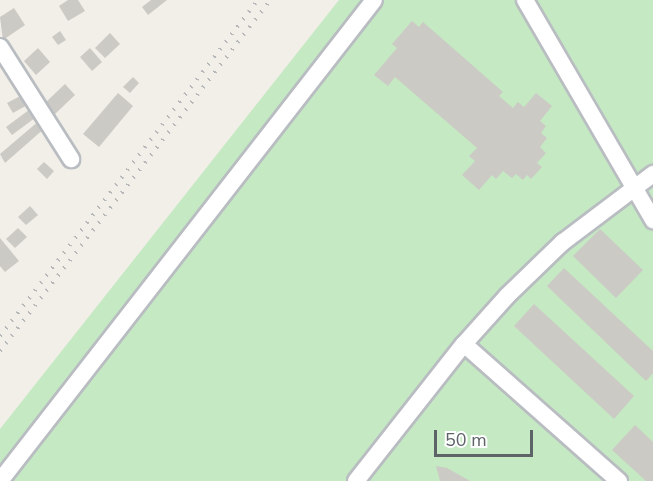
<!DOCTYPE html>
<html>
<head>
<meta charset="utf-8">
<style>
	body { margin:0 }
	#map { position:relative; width:653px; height:481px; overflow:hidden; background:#f1efe7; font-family:"Nunito Sans",sans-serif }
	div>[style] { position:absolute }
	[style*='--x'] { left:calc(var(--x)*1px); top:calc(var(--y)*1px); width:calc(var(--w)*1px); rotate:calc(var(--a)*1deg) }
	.green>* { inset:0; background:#c4e9c3 }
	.building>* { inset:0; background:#cccac4 }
	.roads { filter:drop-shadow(2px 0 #b9bdc1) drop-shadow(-2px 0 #b9bdc1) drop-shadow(0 2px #b9bdc1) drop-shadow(0 -2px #b9bdc1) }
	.minor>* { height:16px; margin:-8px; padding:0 8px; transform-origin:8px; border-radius:8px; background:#fff }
	.rail>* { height:4px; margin-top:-2px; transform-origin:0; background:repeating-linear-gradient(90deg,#b6b7b8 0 1.5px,transparent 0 9.5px) }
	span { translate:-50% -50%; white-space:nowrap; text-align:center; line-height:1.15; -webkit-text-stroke:6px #fff; paint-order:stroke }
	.scale { position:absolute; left:434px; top:430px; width:99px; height:27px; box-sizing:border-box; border:3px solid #5e6368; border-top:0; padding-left:8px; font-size:18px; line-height:21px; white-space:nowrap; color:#5e6368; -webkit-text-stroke:4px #fff; paint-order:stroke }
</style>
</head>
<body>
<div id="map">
	<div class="green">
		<i style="clip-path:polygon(339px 0,653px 0,653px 481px,0 481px,0 429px)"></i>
	</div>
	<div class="building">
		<i style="clip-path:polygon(68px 0,78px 0,85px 11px,68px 21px,59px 6px)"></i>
		<i style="clip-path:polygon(151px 0,167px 0,148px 15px,142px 7px)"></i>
		<i style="clip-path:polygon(14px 8px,25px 25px,3px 40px,0 17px)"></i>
		<i style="clip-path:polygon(412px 21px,419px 27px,423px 22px,503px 92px,499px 96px,513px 108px,518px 102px,524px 107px,536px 93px,552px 106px,540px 121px,546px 126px,541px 133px,547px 138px,540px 147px,546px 153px,537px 163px,542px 167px,531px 179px,527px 175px,523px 180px,516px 174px,512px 178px,503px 171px,496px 179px,492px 175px,479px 190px,462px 175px,475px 161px,469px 156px,477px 148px,395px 77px,388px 86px,374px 75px,397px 48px,392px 44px)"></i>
		<i style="clip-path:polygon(60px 31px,66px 40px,58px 45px,52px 37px)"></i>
		<i style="clip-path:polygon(110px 33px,120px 44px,105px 58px,95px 48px)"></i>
		<i style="clip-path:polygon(38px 48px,50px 62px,36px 75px,24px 61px)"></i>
		<i style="clip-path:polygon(90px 48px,102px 62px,92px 71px,80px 57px)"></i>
		<i style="clip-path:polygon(133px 77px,139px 83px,130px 93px,123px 87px)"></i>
		<i style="clip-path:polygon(65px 84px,75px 95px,55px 114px,45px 103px)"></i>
		<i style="clip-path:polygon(118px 93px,133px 106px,99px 147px,83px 134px)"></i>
		<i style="clip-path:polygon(24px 94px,29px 104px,13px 113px,7px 103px)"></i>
		<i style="clip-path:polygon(33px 107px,39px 115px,12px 135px,6px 127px)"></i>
		<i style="clip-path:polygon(40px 120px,46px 127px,5px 163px,0 154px)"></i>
		<i style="clip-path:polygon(44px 162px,54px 171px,47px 179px,37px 169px)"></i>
		<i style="clip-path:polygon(30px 206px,38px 215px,26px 225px,18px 217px)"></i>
		<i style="clip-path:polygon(18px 228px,27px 237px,15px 248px,6px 239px)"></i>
		<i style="clip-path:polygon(600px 229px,643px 270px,616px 298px,573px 256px)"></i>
		<i style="clip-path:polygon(0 238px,19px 261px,5px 272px,0 266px)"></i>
		<i style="clip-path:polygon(564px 268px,653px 351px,653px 373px,646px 381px,547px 286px)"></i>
		<i style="clip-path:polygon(534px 304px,634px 396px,614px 419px,514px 326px)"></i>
		<i style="clip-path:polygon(635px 425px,653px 442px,653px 481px,646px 481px,612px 450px)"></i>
		<i style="clip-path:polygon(436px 466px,447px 468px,470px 481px,440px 481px)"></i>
	</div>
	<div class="roads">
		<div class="minor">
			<i style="--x:525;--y:0;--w:255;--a:59.8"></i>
			<i style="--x:0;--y:47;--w:133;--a:57.6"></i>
			<i style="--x:464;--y:344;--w:207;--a:41.5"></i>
			<i style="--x:0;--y:481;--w:609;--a:-52.13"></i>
			<i style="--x:356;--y:481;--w:174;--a:-51.8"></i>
			<i style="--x:464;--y:344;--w:64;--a:-48.1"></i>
			<i style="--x:507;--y:296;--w:78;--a:-44"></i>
			<i style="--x:563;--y:242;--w:113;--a:-37.1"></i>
		</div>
	</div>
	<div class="rail">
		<i style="--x:0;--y:336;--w:424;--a:-52.5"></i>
		<i style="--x:0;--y:351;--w:443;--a:-52.4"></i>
	</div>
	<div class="scale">50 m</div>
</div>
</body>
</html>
